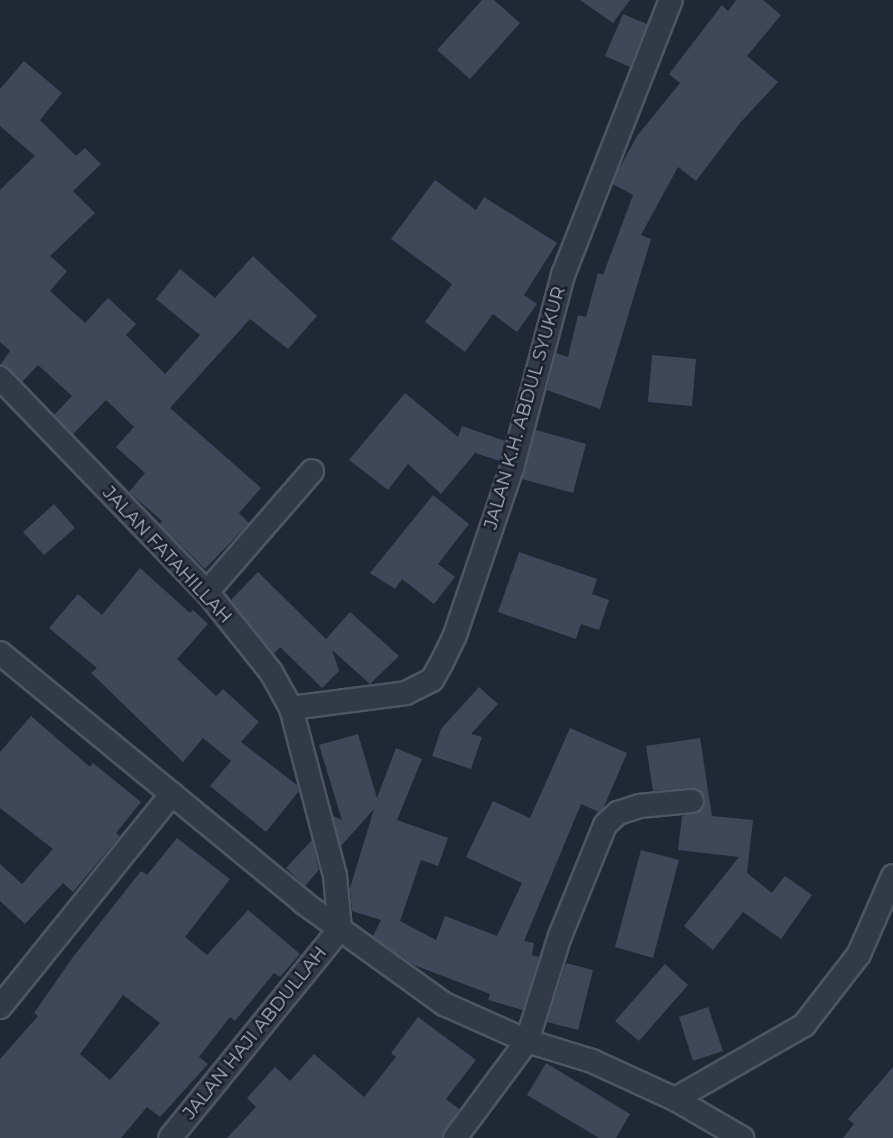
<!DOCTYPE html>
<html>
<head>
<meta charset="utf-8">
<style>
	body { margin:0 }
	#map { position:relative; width:893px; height:1138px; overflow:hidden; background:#202836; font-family:Montserrat,sans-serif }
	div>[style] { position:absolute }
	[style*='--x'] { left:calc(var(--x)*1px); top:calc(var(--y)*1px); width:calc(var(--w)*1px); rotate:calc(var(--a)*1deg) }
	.building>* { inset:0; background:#3e4859 }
	.roads { filter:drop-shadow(2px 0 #4e5562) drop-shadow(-2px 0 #4e5562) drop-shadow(0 2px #4e5562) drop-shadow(0 -2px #4e5562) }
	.street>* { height:22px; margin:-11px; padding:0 11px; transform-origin:11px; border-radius:11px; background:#333a47 }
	span { translate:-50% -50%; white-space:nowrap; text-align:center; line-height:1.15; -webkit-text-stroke:5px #191f2b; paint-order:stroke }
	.street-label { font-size:18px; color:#adb5c4 }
</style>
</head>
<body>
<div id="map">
	<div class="building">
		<i style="clip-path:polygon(482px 0,494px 0,520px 23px,470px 79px,437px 50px)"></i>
		<i style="clip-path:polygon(580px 0,630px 0,613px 23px)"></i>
		<i style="clip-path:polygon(736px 0,763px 0,781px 15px,747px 56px,778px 82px,740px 123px,696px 181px,678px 167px,641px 235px,651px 239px,600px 409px,547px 390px,556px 353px,568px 357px,578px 315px,586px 317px,598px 273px,603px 275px,633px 195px,613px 184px,619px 169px,637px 136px,680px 83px,669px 74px,722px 5px,728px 11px)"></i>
		<i style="clip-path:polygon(623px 14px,647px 24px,630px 67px,605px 56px)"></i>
		<i style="clip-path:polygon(24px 61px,62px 93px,40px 120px,76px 156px,85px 148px,101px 164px,73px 191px,95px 213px,50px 256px,67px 271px,50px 291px,85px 323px,108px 298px,136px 324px,126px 335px,165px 374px,200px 335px,156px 299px,180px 269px,215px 298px,253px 256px,317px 316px,288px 349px,250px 319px,170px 408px,261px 488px,239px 513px,249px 523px,205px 569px,160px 524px,162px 521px,129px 492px,145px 473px,116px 447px,134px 427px,106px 400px,73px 434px,54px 415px,72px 396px,38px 365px,22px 382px,0 365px,10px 351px,0 342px,0 190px,35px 156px,0 126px,0 89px)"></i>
		<i style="clip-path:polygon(435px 180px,476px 210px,484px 197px,557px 243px,524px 295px,537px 304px,517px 332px,493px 314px,465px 352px,425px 322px,452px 284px,391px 239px)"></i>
		<i style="clip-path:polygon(652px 355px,696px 359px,692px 406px,648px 402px)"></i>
		<i style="clip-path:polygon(405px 393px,458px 437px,462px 426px,505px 441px,500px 461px,475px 453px,441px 494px,408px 464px,388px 490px,349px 460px)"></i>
		<i style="clip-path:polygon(536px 430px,586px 444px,573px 493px,522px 479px)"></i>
		<i style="clip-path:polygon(433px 495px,469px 524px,438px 564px,455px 577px,434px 604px,402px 579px,395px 589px,370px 573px)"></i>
		<i style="clip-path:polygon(54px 504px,75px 528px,44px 555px,23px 532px)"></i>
		<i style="clip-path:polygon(519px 552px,597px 579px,592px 594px,609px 600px,599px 630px,581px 624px,576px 639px,498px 612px)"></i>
		<i style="clip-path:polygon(140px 568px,190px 613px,193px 610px,208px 624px,177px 659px,216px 696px,223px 689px,259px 722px,241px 742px,297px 785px,299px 791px,266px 832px,210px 786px,231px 761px,203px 738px,183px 762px,91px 673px,97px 668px,49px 628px,78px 594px,102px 615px)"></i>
		<i style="clip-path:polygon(258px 572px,326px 639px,350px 612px,399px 656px,370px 684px,332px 650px,339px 671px,322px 688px,280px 647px,274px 654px,231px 600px)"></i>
		<i style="clip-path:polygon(479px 687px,498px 704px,471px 734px,482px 737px,471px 769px,432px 756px,441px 729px)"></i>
		<i style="clip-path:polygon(31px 716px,90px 767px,93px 763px,141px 802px,116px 833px,120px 836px,73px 892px,63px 883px,25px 924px,0 901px,0 864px,22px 884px,53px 849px,0 808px,0 752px)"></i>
		<i style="clip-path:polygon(570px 728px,627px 753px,603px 809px,599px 812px,581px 804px,524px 941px,534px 943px,532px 955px,539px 957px,523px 1010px,488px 1000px,490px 994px,414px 965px,373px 936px,381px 920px,352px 911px,350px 888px,374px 809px,341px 846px,333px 816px,342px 820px,319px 745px,358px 734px,377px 798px,396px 748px,422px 759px,397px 820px,448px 838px,438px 866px,421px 860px,400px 921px,436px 940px,445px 916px,497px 936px,522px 883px,466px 857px,493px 801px,530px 818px)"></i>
		<i style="clip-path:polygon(700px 738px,712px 816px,753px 820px,747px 873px,772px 893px,785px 876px,812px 895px,781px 939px,743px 912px,713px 950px,684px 926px,739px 857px,678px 850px,682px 816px,699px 812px,705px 799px,703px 793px,691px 788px,653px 791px,646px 746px)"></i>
		<i style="clip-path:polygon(evenodd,177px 838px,230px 879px,185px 937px,207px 955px,248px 910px,300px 954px,280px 977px,274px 973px,235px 1021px,230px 1017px,199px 1057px,208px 1064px,160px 1117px,147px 1107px,121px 1138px,0 1138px,0 1059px,38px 1016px,34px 1013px,73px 957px,126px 890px,141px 871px,147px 875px,177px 838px,123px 995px,160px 1023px,110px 1080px,80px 1054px,123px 995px)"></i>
		<i style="clip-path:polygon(312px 840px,319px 870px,305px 886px,286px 868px)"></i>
		<i style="clip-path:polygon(641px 850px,679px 860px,653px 958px,615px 947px)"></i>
		<i style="clip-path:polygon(566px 963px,593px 970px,578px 1030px,547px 1022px)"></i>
		<i style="clip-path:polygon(665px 964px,688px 985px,639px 1041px,615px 1021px)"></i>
		<i style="clip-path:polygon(708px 1007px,723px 1051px,693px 1061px,679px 1017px)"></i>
		<i style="clip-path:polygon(418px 1017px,476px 1060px,446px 1099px,459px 1109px,442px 1138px,227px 1138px,256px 1107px,247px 1098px,275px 1067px,290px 1081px,314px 1054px,364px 1097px,396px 1057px,391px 1053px)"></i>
		<i style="clip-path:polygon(546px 1063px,630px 1114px,616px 1138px,599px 1138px,527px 1095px)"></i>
		<i style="clip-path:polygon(893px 1067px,893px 1138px,843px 1138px,854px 1124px,848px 1119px)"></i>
	</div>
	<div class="roads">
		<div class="street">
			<i style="--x:0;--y:378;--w:298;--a:46"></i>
			<i style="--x:207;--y:592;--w:102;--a:51.3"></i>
			<i style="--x:271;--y:672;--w:41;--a:60.9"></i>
			<i style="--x:291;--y:708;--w:174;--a:75.3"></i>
			<i style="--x:335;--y:876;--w:53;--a:84.6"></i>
			<i style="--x:340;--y:929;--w:269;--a:129.1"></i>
			<i style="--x:207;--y:592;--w:160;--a:-49"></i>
			<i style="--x:0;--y:653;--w:394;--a:39.4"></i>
			<i style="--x:304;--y:903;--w:173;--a:35.8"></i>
			<i style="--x:444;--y:1004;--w:91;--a:24"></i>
			<i style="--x:527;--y:1041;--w:68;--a:17.1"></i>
			<i style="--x:592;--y:1061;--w:91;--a:24.6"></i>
			<i style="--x:675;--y:1099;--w:78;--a:30.2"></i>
			<i style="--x:291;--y:708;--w:116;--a:-7.4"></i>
			<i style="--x:406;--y:693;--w:29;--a:-27"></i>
			<i style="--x:432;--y:680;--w:21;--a:-61"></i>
			<i style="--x:442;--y:662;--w:30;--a:-64"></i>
			<i style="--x:455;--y:635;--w:176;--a:-71.2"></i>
			<i style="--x:512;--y:468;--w:200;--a:-75.2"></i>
			<i style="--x:563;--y:275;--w:295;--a:-68.6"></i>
			<i style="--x:0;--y:1007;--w:274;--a:-51.1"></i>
			<i style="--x:675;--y:1099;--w:149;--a:-29.8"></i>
			<i style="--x:804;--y:1025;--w:90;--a:-52.2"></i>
			<i style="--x:859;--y:954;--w:85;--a:-66.4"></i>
			<i style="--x:455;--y:1138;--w:121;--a:-53.4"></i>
			<i style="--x:527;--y:1041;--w:110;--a:-72.6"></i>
			<i style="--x:560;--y:936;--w:120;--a:-67.9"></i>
			<i style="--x:605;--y:825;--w:18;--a:-43"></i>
			<i style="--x:618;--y:813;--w:22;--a:-18"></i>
			<i style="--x:639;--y:806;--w:53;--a:-5.4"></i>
		</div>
	</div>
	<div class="street-label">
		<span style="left:525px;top:408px;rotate:-74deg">JALAN K.H. ABDUL SYUKUR</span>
		<span style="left:167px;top:555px;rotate:47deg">JALAN FATAHILLAH</span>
		<span style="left:255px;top:1033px;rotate:-51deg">JALAN HAJI ABDULLAH</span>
	</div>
</div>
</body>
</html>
